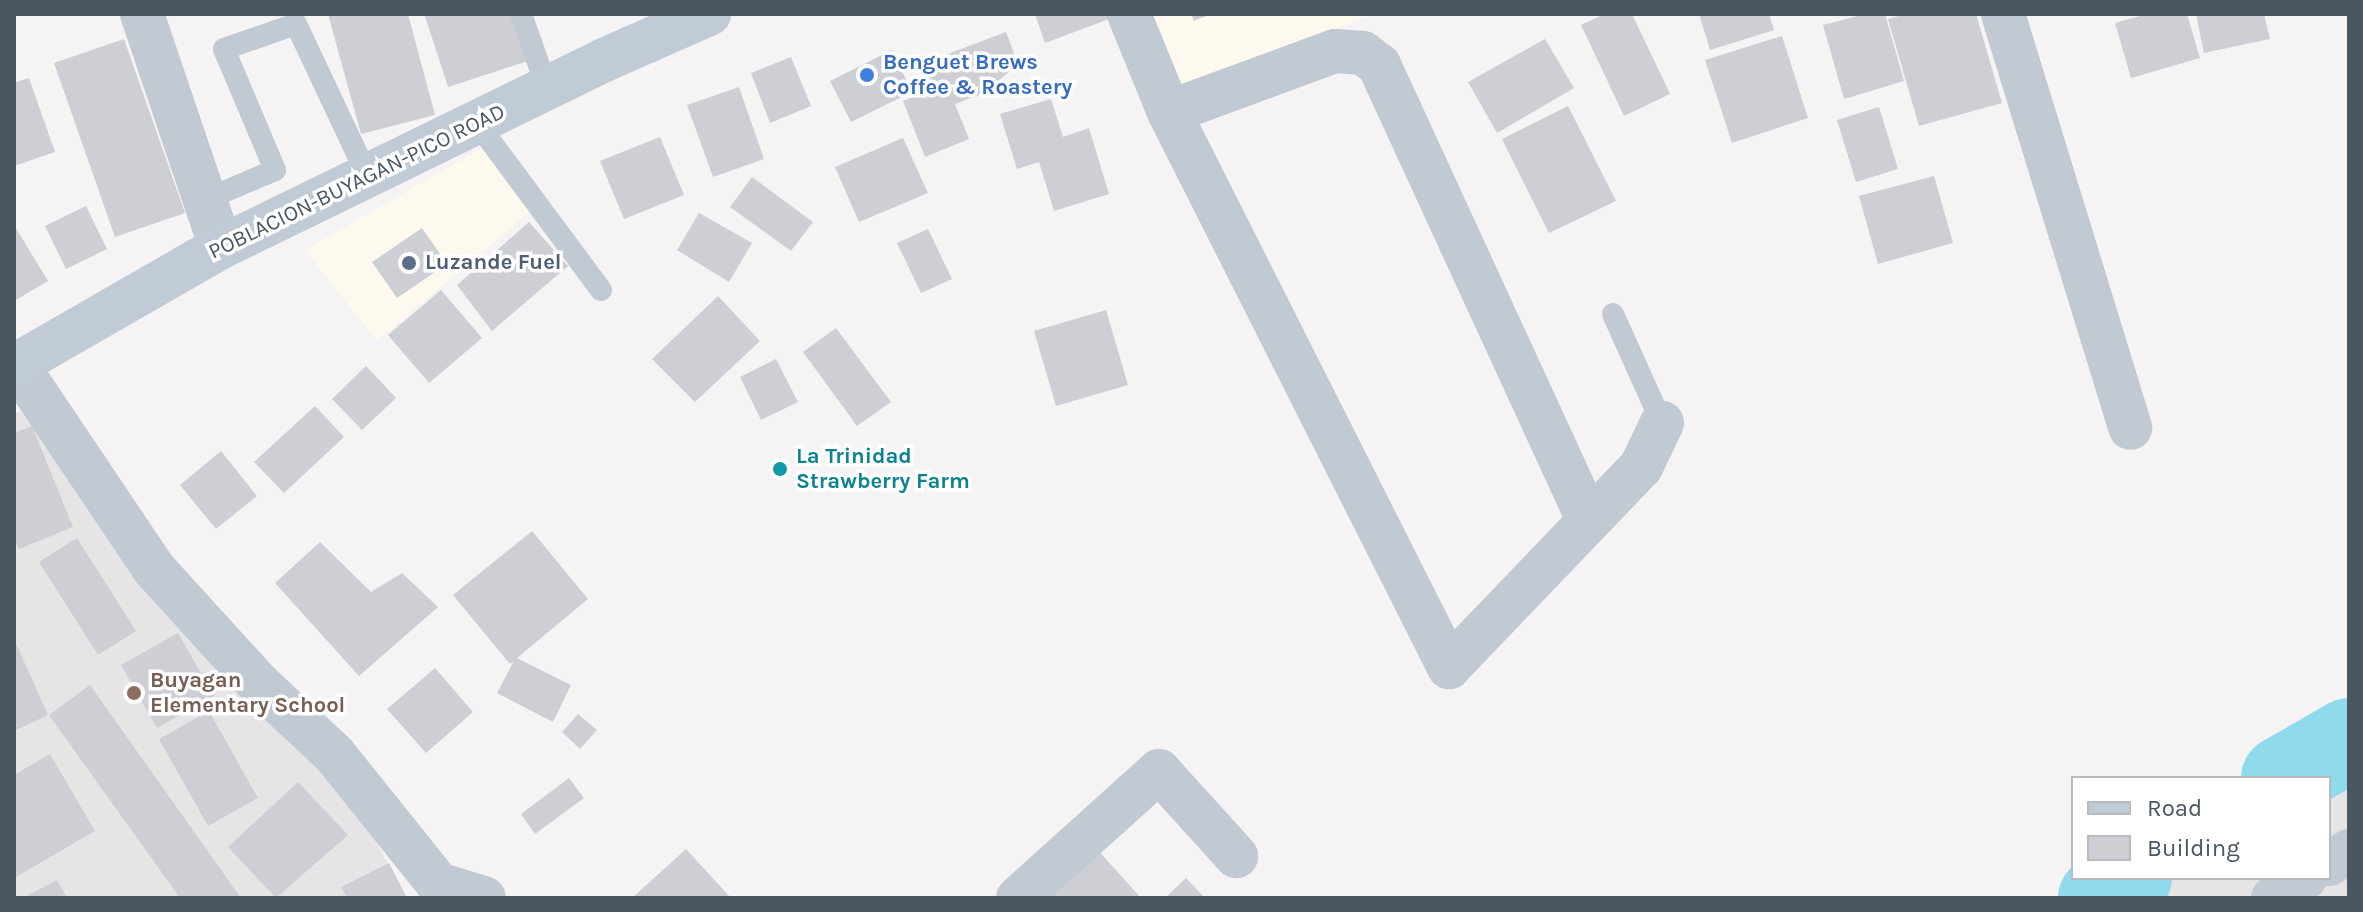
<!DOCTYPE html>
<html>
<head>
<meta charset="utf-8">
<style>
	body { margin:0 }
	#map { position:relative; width:2363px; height:912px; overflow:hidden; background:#f5f3f3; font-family:Karla,sans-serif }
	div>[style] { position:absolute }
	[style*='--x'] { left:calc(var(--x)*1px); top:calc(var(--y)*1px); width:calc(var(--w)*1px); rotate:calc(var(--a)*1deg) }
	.commercial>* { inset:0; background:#fdf9ef }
	.education>* { inset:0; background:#e6e4e5 }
	.river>* { height:84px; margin:-42px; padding:0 42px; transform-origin:42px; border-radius:42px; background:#90daee }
	.building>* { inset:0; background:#cdcfd5 }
	.lane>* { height:22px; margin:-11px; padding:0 11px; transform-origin:11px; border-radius:11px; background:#c1cad2 }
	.street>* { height:44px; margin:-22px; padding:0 22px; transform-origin:22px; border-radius:22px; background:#c1cad2 }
	.secondary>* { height:44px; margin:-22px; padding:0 22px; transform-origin:22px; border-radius:22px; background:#c1cbd6 }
	.dots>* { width:22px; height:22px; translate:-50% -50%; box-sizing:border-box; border:4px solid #fff; border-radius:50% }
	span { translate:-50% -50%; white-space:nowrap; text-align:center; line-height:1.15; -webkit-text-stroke:7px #fff; paint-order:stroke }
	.shop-label { font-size:22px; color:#366cbe; font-weight:700 }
	.left { translate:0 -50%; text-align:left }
	.street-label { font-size:22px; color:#4a5661 }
	.service-label { font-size:22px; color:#4e5e75; font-weight:700 }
	.culture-label { font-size:22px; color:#0d838f; font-weight:700 }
	.education-label { font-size:22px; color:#785e54; font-weight:700 }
	.frame { position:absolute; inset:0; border:16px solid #4a5661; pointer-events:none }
	.legend { position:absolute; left:2071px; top:776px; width:260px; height:104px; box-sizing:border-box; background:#fff; border:2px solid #b7bbc0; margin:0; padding:10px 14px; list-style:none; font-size:24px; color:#4a5661 }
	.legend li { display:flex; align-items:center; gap:16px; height:40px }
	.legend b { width:40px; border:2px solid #b7bbc0 }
</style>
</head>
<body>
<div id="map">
	<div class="commercial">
		<i style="clip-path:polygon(1149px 14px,1373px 14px,1176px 92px)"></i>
		<i style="clip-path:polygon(482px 148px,532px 210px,377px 341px,305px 250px)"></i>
	</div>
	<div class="education">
		<i style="clip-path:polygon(20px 411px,150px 578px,359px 808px,405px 898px,14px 898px,14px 414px)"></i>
		<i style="clip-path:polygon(2349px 765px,2349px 898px,2121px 898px,2152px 878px,2329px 878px,2327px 778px)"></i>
	</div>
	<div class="river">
		<i style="--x:2283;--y:778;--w:76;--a:-29.9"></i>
		<i style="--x:2100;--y:898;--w:36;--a:-34"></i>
	</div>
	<div class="building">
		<i style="clip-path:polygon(328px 14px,408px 14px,435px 115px,361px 134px)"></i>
		<i style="clip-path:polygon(513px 14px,528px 61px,448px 87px,425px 16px)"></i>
		<i style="clip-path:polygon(1035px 14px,1107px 14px,1109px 19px,1045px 43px)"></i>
		<i style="clip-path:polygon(1191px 14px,1211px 14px,1194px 21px)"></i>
		<i style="clip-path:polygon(1605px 14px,1632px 14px,1670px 94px,1624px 116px,1581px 25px)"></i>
		<i style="clip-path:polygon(1699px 14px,1769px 14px,1774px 30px,1710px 50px)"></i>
		<i style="clip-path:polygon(1865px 14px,1885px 14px,1904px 81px,1844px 99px,1823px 25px)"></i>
		<i style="clip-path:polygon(1906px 14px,1976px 14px,2002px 103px,1919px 126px,1888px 19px)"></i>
		<i style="clip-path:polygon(2147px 14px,2187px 14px,2200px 58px,2131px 78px,2115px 23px)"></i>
		<i style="clip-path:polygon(2196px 14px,2264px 14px,2270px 39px,2204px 53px)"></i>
		<i style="clip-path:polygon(1006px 32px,1018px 64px,984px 93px,955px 104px,969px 139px,925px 157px,903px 101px,934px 88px,924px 63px)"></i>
		<i style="clip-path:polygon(1782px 36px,1808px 118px,1732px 143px,1705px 60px)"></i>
		<i style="clip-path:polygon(124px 39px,185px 213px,115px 237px,54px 63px)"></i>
		<i style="clip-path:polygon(1545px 39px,1574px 88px,1497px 133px,1468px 82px)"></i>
		<i style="clip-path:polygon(892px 50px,912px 92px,851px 122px,830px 81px)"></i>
		<i style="clip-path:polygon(791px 57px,811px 106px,770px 123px,751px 73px)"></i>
		<i style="clip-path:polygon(29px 78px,55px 152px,14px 166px,14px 83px)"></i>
		<i style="clip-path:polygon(739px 87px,764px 159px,713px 177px,687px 105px)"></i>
		<i style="clip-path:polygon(1051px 99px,1063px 137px,1089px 128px,1109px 194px,1054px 211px,1039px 162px,1017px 169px,1000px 114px)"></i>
		<i style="clip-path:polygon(1568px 106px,1616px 201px,1549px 233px,1502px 139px)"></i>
		<i style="clip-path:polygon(1879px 107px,1898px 169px,1856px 182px,1837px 120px)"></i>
		<i style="clip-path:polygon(660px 137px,684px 195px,624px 219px,600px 161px)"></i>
		<i style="clip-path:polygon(903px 138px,928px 193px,859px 222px,835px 167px)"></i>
		<i style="clip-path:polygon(1934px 176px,1953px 243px,1878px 264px,1859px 196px)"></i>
		<i style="clip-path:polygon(752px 177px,813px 222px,791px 251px,730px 207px)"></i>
		<i style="clip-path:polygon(86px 206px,107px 249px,66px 269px,45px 226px)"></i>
		<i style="clip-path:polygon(699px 213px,752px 243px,729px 282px,677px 250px)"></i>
		<i style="clip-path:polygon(529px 222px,568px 266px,492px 331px,457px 285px)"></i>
		<i style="clip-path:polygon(14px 225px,48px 281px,14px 301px)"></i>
		<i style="clip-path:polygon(422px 228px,447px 264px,397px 298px,372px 262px)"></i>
		<i style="clip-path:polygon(928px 229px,952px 279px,921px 293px,897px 243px)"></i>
		<i style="clip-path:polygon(441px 290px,482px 338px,429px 383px,388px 335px)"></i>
		<i style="clip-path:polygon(718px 296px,760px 341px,695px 402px,652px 359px)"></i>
		<i style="clip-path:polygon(1106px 310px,1128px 385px,1056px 406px,1034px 331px)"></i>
		<i style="clip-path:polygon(836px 328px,891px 402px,857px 426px,803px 352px)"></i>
		<i style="clip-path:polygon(776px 359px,798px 402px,761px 420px,740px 377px)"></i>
		<i style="clip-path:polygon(366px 366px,396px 398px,362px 430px,332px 399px)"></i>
		<i style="clip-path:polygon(315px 406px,344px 437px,284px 493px,254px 462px)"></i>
		<i style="clip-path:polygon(32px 426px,73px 527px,19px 549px,14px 537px,14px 433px)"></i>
		<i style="clip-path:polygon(221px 451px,257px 496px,216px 529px,180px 485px)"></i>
		<i style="clip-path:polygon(532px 531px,588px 599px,517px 658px,571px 685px,553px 722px,497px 693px,514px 661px,510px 664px,453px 595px)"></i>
		<i style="clip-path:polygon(77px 538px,136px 631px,98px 655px,39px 562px)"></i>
		<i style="clip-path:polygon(320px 542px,371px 592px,402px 573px,438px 607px,359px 676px,275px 583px)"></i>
		<i style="clip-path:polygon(178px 633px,214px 696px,157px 728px,121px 665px)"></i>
		<i style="clip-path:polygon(14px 639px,48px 715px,14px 731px)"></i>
		<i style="clip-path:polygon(435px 668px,473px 712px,426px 753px,387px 709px)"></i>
		<i style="clip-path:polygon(90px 685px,241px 898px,180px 898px,49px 715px)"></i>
		<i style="clip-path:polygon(209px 711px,258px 798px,208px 826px,159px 739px)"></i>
		<i style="clip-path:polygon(578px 714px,597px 730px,580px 749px,562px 732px)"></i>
		<i style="clip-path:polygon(50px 754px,95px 831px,14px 878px,14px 775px)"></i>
		<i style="clip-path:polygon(569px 778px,584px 798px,535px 834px,521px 814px)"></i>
		<i style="clip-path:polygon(298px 782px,348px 835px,276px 898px,228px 847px)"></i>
		<i style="clip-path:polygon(1096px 848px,1141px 898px,1039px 898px)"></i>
		<i style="clip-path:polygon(686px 849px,731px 898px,632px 898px)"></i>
		<i style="clip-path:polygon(389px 863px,407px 898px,347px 898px,341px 887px)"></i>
		<i style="clip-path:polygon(1186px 878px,1205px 898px,1165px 898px)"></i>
		<i style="clip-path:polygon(57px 880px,67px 898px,23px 898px)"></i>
	</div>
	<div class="lane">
		<i style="--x:521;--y:14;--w:78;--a:70.6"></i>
		<i style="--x:477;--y:123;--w:208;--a:53.4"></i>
		<i style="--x:205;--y:200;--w:76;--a:-23.2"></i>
		<i style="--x:275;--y:170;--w:131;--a:-112.9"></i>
		<i style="--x:224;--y:49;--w:76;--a:-19.1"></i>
		<i style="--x:296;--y:24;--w:169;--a:64.8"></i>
		<i style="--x:1613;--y:314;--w:120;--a:65.8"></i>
	</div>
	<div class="street">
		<i style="--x:142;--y:14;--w:246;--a:71.3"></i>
		<i style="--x:1129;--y:14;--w:106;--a:67.8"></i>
		<i style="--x:1169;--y:112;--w:622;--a:63.23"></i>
		<i style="--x:1449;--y:667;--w:277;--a:-46.2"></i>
		<i style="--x:1641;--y:467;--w:49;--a:-64.5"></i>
		<i style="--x:2003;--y:14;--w:433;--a:72.9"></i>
		<i style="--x:1169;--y:112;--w:177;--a:-20.2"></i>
		<i style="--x:1335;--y:51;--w:28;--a:4"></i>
		<i style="--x:1363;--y:53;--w:20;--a:37"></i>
		<i style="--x:1379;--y:65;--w:498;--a:65.3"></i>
		<i style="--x:17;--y:365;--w:247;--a:56.1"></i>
		<i style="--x:155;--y:570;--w:153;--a:47.7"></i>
		<i style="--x:258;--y:683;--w:104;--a:43.1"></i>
		<i style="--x:334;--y:754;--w:166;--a:51.3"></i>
		<i style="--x:438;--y:884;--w:48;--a:16.9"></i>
		<i style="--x:2329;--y:864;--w:24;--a:-33"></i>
		<i style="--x:1018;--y:898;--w:190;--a:-42"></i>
		<i style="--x:1159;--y:771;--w:115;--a:47.8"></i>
		<i style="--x:2273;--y:898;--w:38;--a:-32"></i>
	</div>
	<div class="secondary">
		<i style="--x:14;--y:366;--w:239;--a:-29.9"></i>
		<i style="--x:221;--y:247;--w:426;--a:-26"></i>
		<i style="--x:604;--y:60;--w:115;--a:-23.7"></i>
	</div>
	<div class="dots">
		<i style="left:867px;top:75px;background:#3f7fe0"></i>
		<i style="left:409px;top:263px;background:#5c6f8a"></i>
		<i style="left:780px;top:469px;background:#0f9aa8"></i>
		<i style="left:134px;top:693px;background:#8d6e63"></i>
	</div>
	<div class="shop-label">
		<span class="left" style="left:883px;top:75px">Benguet Brews<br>Coffee &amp; Roastery</span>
	</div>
	<div class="street-label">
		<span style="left:357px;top:182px;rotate:-26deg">POBLACION-BUYAGAN-PICO ROAD</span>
	</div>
	<div class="service-label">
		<span class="left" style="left:425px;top:263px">Luzande Fuel</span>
	</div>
	<div class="culture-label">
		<span class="left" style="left:796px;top:469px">La Trinidad<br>Strawberry Farm</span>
	</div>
	<div class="education-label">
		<span class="left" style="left:150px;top:693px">Buyagan<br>Elementary School</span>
	</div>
	<div class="frame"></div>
	<ul class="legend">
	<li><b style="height:10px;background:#c1cbd6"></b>Road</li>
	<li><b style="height:22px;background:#cdcfd5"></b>Building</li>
	</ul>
</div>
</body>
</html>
